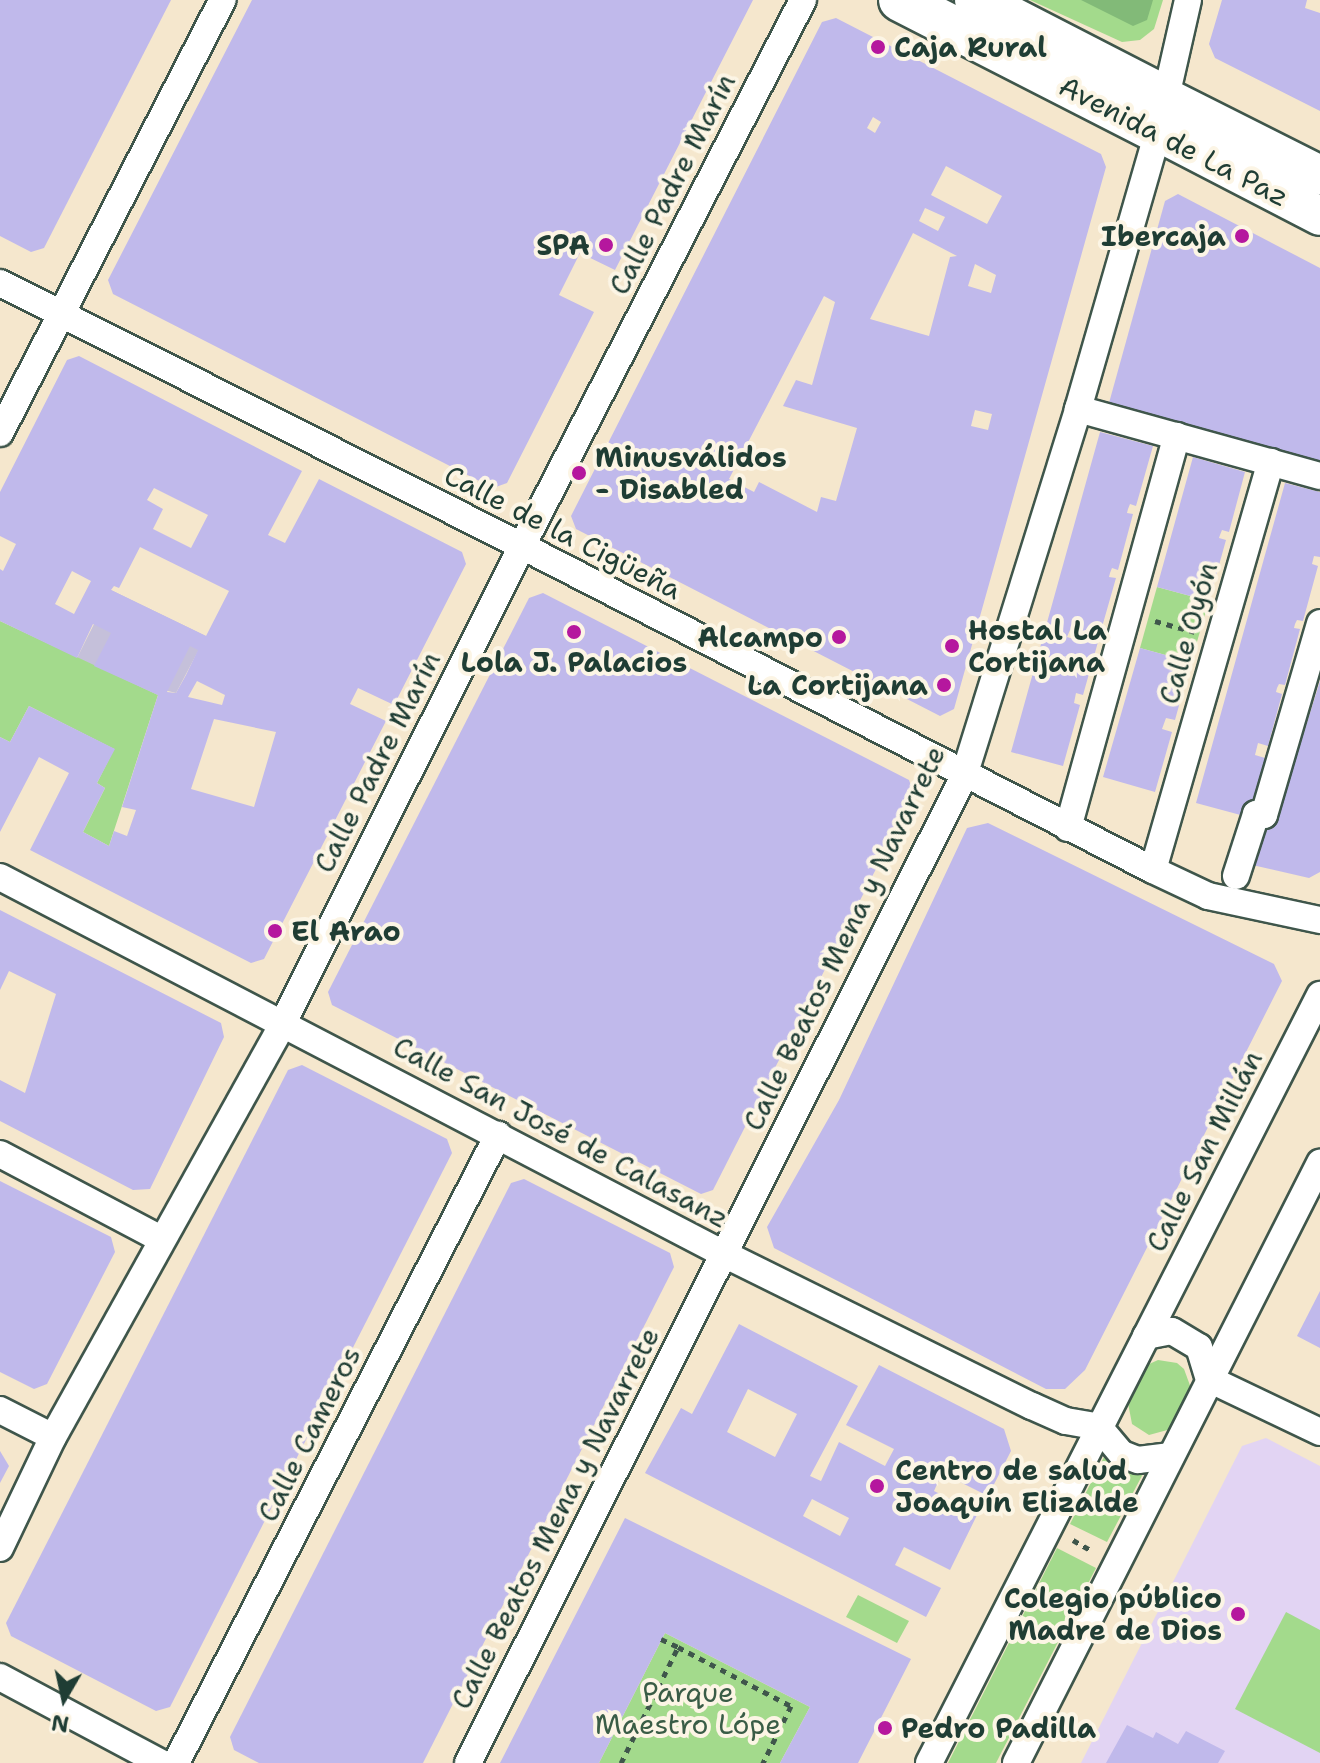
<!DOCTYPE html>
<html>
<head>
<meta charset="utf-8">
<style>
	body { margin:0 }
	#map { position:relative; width:1320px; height:1763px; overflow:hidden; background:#f5e7cd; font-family:"Shantell Sans",sans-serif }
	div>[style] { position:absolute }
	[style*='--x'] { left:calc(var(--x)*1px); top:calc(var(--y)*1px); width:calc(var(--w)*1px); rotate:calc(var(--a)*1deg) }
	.built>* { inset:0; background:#e2d4f3 }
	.industrial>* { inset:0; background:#c5c0da }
	.green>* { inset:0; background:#a3da8c }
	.forest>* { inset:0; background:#82ba78 }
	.building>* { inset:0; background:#c0b9eb }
	.path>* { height:5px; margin-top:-2.5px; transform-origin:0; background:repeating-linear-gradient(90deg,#3f564b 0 6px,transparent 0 12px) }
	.roads { filter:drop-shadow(2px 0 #3f564b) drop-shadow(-2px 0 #3f564b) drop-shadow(0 2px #3f564b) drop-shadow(0 -2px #3f564b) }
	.minor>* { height:26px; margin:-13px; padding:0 13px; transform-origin:13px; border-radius:13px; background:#fff }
	.secondary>* { height:38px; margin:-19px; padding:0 19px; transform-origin:19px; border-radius:19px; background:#fff }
	.primary>* { height:42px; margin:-21px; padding:0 21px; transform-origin:21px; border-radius:21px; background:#fff }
	.dots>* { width:22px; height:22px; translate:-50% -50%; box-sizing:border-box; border:4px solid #fcf5e5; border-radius:50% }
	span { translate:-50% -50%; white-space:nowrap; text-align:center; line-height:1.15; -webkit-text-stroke:8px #fcf5e5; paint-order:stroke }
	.poi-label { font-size:28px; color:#1f3d34; font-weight:700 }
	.left { translate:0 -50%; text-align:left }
	.right { translate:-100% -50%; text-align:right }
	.street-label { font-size:28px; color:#1f3d34 }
	.park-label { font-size:28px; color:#395c46 }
	.north { position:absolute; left:24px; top:1659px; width:80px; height:80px; -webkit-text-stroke:6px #fcf5e5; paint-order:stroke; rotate:189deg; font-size:22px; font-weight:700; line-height:32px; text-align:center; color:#1f3d34 }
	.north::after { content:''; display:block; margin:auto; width:28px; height:36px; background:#1f3d34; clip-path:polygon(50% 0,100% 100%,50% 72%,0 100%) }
</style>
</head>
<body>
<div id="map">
	<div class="built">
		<i style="clip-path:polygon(1266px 1438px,1320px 1466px,1320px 1763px,1081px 1763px,1242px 1446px)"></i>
	</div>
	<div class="industrial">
		<i style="clip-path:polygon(111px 590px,206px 636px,176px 693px,160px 689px,158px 695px,77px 658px)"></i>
	</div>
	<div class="green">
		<i style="clip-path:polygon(1030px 0,1163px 0,1154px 29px,1140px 40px,1122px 42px)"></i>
		<i style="clip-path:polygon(1157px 587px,1209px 601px,1191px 662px,1140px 648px)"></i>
		<i style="clip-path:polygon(0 621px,158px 695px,109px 846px,83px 832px,105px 788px,97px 783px,114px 749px,29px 706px,10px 742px,0 737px)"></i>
		<i style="clip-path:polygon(1158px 1360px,1177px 1363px,1184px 1369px,1192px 1391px,1171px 1429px,1149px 1435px,1132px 1424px,1128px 1403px,1147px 1365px)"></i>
		<i style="clip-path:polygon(1108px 1449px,1145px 1470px,1107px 1542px,1070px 1524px)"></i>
		<i style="clip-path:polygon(1057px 1548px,1096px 1568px,996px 1763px,948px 1763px)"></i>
		<i style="clip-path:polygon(858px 1595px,909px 1621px,897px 1643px,846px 1617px)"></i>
		<i style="clip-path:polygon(1286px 1612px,1320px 1630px,1320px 1753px,1235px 1709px)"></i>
		<i style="clip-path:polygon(665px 1633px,810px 1707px,780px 1763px,599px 1763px)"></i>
	</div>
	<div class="forest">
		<i style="clip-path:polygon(1081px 0,1153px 0,1147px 20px,1133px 26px)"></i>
	</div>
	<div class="building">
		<i style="clip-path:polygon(0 0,171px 0,44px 248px,31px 252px,0 236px)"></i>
		<i style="clip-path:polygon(252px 0,753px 0,615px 270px,580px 253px,559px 295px,594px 312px,507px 483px,493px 488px,113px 294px,108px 280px)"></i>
		<i style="clip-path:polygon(1222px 0,1307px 0,1305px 8px,1320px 13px,1320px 111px,1215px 58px,1209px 44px)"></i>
		<i style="clip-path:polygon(evenodd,836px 18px,1101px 154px,1106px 167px,954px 709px,940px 716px,576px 529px,571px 516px,822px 22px,836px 18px,873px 117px,881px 122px,875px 133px,867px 128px,873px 117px,836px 18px,946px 166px,1002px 196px,987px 224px,931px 195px,946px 166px,836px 18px,925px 208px,945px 217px,938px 231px,919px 221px,925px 208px,836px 18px,913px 233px,957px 256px,950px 257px,929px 336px,870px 319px,913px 233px,836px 18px,975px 264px,996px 275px,991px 293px,968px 286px,975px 264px,836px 18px,824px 296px,835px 302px,812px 385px,796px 380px,783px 406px,857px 428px,836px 501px,821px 497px,817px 512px,759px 482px,754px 492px,729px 479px,824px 296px,836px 18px,975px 410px,992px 414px,988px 430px,971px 426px,975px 410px)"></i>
		<i style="clip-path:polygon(1178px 194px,1320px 268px,1320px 461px,1109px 403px,1165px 201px)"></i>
		<i style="clip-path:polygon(evenodd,79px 356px,302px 471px,268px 535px,285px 543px,319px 479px,462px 552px,466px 564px,394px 705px,358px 688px,350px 704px,386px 721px,264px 959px,251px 963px,30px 850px,69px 773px,39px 757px,0 832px,0 737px,10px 742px,29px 706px,115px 749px,97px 783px,105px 788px,83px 832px,109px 846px,114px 831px,127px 836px,136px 810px,122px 807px,158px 695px,94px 666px,111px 633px,93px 624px,77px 658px,0 621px,0 569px,3px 571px,16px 544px,0 536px,0 492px,67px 360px,79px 356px,154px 488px,208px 515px,191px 548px,153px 529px,163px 509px,147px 500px,154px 488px,79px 356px,140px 547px,229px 591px,206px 636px,111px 590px,114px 586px,119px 588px,140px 547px,79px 356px,72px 571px,91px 581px,74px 614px,55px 604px,72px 571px,79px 356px,190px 646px,198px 650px,186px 675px,176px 693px,167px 692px,190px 646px,79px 356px,197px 681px,225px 695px,222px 705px,188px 697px,197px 681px,79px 356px,214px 719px,276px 732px,254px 807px,191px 789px,214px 719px)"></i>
		<i style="clip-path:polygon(evenodd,1100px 432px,1153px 446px,1136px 506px,1130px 504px,1128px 509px,1127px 513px,1133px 514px,1118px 570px,1112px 568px,1110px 573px,1109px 577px,1116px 578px,1100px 634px,1094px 632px,1091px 640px,1098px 642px,1083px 695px,1076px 693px,1074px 703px,1080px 705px,1063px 766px,1011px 752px,1100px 432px,1070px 630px,1083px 634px,1080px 641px,1067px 637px,1070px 630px)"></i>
		<i style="clip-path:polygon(1193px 457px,1245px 472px,1229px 532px,1222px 530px,1220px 535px,1219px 538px,1226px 540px,1209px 601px,1157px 587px)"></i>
		<i style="clip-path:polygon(1285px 483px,1320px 492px,1320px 557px,1314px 556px,1312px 564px,1318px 566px,1303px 621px,1297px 620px,1295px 624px,1294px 628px,1300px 629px,1285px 685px,1279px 684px,1277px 688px,1276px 692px,1282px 694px,1268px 746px,1258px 743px,1255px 755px,1265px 758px,1248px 817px,1196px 803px)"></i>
		<i style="clip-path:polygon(543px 593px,909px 780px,914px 794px,713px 1190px,701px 1194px,332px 1005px,328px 992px,529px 598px)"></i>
		<i style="clip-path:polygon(1140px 648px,1191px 662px,1175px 720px,1166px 718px,1162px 729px,1172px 732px,1155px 792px,1103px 777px)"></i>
		<i style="clip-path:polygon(1320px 681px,1320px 872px,1309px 878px,1248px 864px,1260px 821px,1275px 825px)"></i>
		<i style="clip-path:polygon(988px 823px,1274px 964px,1282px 981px,1085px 1370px,1065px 1389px,1046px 1389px,774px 1248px,767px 1227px,839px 1100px,967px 828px)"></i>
		<i style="clip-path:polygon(0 910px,221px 1023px,224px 1037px,150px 1189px,133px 1190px,0 1121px,0 1080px,25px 1093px,56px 994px,9px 971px,0 990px)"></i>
		<i style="clip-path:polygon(302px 1065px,447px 1139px,452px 1153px,170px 1707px,156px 1711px,11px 1636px,6px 1623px,288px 1070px)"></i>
		<i style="clip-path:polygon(524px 1179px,670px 1253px,674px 1267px,423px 1763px,259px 1763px,234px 1750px,230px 1737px,511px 1183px)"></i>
		<i style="clip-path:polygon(0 1181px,111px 1237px,115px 1252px,47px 1384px,34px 1389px,0 1372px)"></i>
		<i style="clip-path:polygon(1320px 1291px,1320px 1348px,1297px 1336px)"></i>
		<i style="clip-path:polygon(evenodd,739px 1324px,858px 1386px,810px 1476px,821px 1481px,839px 1442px,885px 1466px,894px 1449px,846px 1425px,879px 1365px,1004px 1429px,1011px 1451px,988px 1496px,942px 1473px,934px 1491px,978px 1513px,950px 1570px,904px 1547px,895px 1565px,941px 1588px,926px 1617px,645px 1473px,681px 1408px,692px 1414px,739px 1324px,748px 1389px,797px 1414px,775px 1457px,727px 1432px,748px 1389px,739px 1324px,812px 1499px,849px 1518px,840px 1536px,803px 1516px,812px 1499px)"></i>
		<i style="clip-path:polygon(0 1451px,9px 1466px,0 1483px)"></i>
		<i style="clip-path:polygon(625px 1518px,911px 1659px,858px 1763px,780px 1763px,810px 1707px,665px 1633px,599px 1763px,500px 1763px)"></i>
		<i style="clip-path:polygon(1127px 1725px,1153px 1738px,1156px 1732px,1178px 1744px,1186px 1731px,1225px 1751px,1218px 1763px,1106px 1763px)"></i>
	</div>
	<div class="path">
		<i style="--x:1155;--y:621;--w:41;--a:15.4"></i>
		<i style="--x:1073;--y:1540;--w:22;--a:30"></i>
		<i style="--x:661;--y:1639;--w:19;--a:25"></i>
		<i style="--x:621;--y:1763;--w:129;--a:-63.8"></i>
		<i style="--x:678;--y:1647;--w:127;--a:27.6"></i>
		<i style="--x:791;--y:1706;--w:64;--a:116.2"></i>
	</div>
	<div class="roads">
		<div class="minor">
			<i style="--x:0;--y:283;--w:585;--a:26.74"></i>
			<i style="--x:522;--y:546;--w:709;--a:27.18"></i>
			<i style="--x:1153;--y:870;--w:61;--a:25.3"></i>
			<i style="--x:1208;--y:896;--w:115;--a:12.1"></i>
			<i style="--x:1078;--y:409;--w:251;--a:15.5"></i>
			<i style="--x:0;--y:433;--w:487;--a:-62.8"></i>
			<i style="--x:1068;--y:828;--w:407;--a:-74.5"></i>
			<i style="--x:1153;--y:870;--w:425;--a:-73.9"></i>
			<i style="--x:1236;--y:876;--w:65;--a:-72.1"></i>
			<i style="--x:1256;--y:814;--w:8;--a:7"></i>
			<i style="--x:1264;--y:815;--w:200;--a:-73.7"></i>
			<i style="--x:0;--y:877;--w:816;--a:27.51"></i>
			<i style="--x:724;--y:1254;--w:343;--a:26.3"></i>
			<i style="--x:1032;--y:1406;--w:37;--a:24"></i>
			<i style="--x:1066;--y:1421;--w:34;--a:10"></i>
			<i style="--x:0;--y:1154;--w:182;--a:27.8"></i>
			<i style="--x:1146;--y:1336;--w:26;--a:-11"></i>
			<i style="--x:1172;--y:1331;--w:31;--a:31"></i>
			<i style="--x:1199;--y:1347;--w:34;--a:73"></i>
			<i style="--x:1209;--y:1379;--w:123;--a:25.5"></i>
			<i style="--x:0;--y:1410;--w:59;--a:27"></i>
			<i style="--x:1099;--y:1427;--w:35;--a:50"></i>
			<i style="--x:1122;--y:1454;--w:17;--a:21"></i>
			<i style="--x:1138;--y:1460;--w:33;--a:-7"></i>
			<i style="--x:0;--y:1548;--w:123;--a:-64.5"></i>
			<i style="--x:53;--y:1437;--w:474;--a:-60.9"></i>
			<i style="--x:283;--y:1023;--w:534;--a:-63.39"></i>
			<i style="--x:522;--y:546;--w:614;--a:-62.77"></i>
			<i style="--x:0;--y:1677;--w:183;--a:28.1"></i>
			<i style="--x:176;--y:1763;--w:706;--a:-62.85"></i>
			<i style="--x:468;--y:1763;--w:1105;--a:-63.32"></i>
			<i style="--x:964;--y:776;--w:384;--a:-72.7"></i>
			<i style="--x:1078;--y:409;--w:288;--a:-73.9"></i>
			<i style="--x:1158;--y:132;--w:135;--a:-77.2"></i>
			<i style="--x:929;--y:1763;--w:862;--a:-63.02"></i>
			<i style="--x:1016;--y:1763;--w:673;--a:-63.13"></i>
		</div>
		<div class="secondary">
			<i style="--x:1165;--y:97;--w:174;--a:26.7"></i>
			<i style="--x:1158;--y:132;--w:182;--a:27.4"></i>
		</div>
		<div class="primary">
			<i style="--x:900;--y:0;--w:290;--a:27.1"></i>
			<i style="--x:976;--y:0;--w:212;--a:27.2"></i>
		</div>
	</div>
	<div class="dots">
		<i style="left:878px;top:47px;background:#b5179e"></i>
		<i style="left:1242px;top:236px;background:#b5179e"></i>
		<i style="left:606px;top:245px;background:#b5179e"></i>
		<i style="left:579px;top:473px;background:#b5179e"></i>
		<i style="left:574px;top:632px;background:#b5179e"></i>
		<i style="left:839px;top:637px;background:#b5179e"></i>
		<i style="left:952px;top:646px;background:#b5179e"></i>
		<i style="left:944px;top:685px;background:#b5179e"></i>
		<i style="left:275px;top:931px;background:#b5179e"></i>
		<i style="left:877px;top:1486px;background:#b5179e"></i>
		<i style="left:1238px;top:1614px;background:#b5179e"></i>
		<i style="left:885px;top:1728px;background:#b5179e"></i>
	</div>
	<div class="poi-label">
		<span class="left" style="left:894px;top:47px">Caja Rural</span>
		<span class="right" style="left:1226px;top:236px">Ibercaja</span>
		<span class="right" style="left:590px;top:245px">SPA</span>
		<span class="left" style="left:595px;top:473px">Minusválidos<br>- Disabled</span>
		<span class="left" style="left:968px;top:646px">Hostal La<br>Cortijana</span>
		<span class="right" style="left:823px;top:637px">Alcampo</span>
		<span style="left:574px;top:662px">Lola J. Palacios</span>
		<span class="right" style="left:928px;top:685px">La Cortijana</span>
		<span class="left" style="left:291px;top:931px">El Arao</span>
		<span class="left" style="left:895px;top:1486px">Centro de salud<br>Joaquín Elizalde</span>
		<span class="right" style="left:1222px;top:1614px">Colegio público<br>Madre de Dios</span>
		<span class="left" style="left:901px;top:1728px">Pedro Padilla</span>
	</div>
	<div class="street-label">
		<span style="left:1174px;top:141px;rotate:27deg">Avenida de La Paz</span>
		<span style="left:672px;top:184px;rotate:-63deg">Calle Padre Marín</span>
		<span style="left:563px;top:532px;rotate:27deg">Calle de la Cigüeña</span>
		<span style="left:1188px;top:633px;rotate:-74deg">Calle Oyón</span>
		<span style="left:377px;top:762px;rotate:-63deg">Calle Padre Marín</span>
		<span style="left:844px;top:938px;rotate:-64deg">Calle Beatos Mena y Navarrete</span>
		<span style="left:561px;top:1132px;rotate:28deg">Calle San José de Calasanz</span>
		<span style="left:1204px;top:1151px;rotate:-63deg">Calle San Millán</span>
		<span style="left:309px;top:1434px;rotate:-63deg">Calle Cameros</span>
		<span style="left:555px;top:1518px;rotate:-63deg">Calle Beatos Mena y Navarrete</span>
	</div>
	<div class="park-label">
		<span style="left:688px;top:1708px">Parque<br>Maestro Lópe</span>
	</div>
	<div class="north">N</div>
</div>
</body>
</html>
